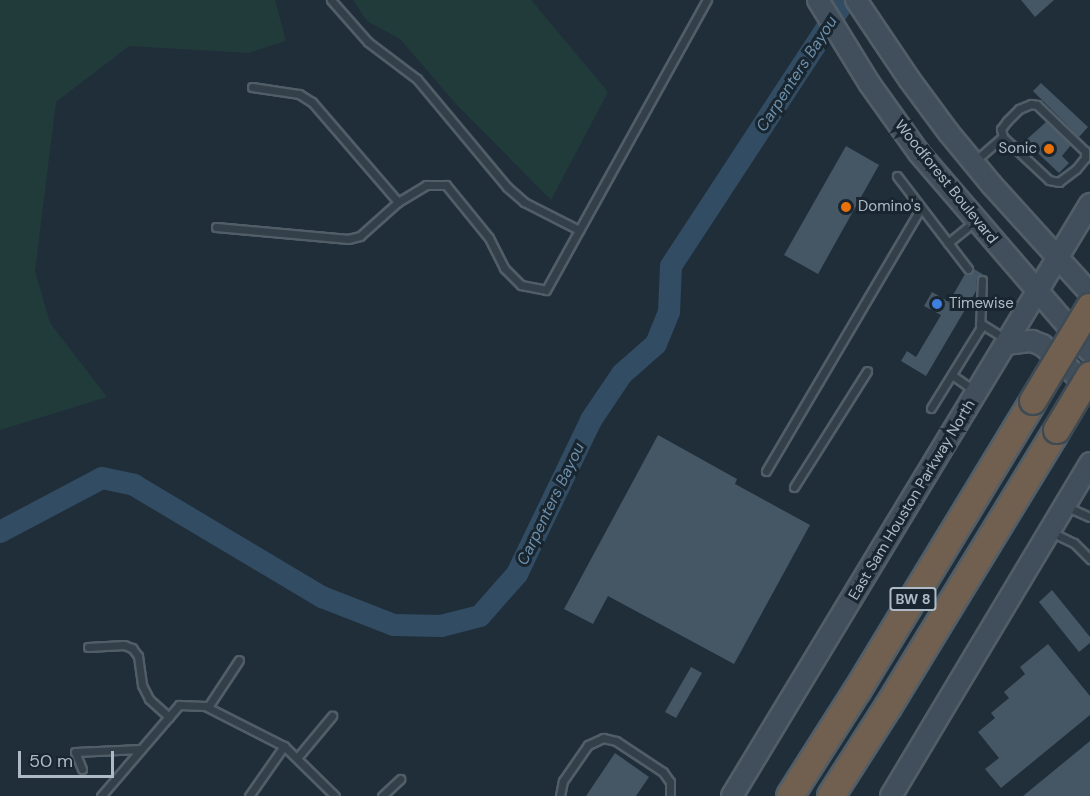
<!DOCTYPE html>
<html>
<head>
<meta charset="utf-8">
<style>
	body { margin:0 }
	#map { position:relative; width:1090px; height:796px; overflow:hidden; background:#202e3a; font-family:"DM Sans",sans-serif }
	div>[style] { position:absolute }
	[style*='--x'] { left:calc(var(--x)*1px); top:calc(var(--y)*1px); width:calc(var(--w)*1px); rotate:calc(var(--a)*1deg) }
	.green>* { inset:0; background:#213b3b }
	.river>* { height:22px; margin:-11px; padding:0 11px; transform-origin:11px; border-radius:11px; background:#324d63 }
	.building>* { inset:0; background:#455664 }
	.roads { filter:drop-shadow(2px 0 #515e68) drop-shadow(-2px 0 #515e68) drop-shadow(0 2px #515e68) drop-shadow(0 -2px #515e68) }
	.lane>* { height:7px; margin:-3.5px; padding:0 3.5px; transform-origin:3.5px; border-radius:3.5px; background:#33404a }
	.secondary>* { height:20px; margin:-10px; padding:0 10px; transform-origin:10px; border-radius:10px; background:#414f5d }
	.highway>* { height:26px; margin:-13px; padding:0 13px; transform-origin:13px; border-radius:13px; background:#716050 }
	.bridges { filter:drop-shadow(2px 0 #3e4b55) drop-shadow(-2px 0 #3e4b55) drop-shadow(0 2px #3e4b55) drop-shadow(0 -2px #3e4b55) }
	.highway-bridge>* { height:26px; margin:-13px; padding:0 13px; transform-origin:13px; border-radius:13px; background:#716050 }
	.dots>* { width:16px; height:16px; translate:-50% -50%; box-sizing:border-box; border:3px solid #19252f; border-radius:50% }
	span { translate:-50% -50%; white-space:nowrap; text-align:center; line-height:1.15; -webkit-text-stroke:6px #19252f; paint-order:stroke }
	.shield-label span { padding:2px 4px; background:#19252f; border:2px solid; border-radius:4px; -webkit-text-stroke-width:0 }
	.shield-label { font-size:14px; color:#aebbc7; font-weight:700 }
	.poi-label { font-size:15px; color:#aebbc7 }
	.right { translate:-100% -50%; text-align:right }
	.left { translate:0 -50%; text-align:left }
	.street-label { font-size:15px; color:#aebbc7 }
	.water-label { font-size:16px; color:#6c90ac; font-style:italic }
	.scale { position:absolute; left:18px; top:751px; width:96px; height:27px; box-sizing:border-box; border:3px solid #aebbc7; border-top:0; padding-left:8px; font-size:18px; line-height:21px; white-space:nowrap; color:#aebbc7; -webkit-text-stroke:4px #19252f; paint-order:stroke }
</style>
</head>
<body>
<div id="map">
	<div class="green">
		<i style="clip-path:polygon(0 0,275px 0,286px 41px,248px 53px,129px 46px,56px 102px,35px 271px,50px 323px,107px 397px,0 430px)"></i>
		<i style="clip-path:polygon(353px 0,531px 0,608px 92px,551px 200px,457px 105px,400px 39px,367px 21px)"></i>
	</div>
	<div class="river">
		<i style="--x:0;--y:532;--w:115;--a:-27.9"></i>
		<i style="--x:102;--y:478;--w:33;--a:12"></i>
		<i style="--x:134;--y:485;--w:219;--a:30.8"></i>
		<i style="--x:322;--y:597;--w:77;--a:21.3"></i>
		<i style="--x:394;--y:625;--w:47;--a:1.2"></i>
		<i style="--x:441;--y:626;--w:40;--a:-14.4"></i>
		<i style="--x:480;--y:616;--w:56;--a:-48.6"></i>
		<i style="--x:517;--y:574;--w:171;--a:-64.3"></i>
		<i style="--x:591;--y:420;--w:55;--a:-56"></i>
		<i style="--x:622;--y:374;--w:45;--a:-41.4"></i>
		<i style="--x:656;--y:344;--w:35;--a:-68"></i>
		<i style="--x:669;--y:312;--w:46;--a:-87.5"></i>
		<i style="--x:671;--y:266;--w:318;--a:-56.8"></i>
	</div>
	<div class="building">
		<i style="clip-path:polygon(1021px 0,1054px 0,1035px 17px)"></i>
		<i style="clip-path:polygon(1041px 83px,1088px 127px,1079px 137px,1033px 91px)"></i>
		<i style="clip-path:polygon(1046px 122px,1071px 145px,1062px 156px,1069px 163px,1059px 173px,1025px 141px)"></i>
		<i style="clip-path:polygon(846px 146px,879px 165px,818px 274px,784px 255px)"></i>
		<i style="clip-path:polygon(974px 269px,984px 275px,977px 278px,976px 291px,926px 376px,901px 361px,907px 351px,916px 357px,941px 315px,924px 306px,932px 292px,949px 302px,965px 274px,971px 274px)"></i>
		<i style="clip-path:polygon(658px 435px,737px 479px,735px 484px,810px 525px,734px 664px,608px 596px,593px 624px,564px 609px)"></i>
		<i style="clip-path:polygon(1052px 590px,1090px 637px,1090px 643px,1079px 652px,1039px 602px)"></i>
		<i style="clip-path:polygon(1048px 644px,1090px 696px,1090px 715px,1001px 788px,985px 769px,999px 758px,978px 732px,995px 718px,991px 713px,1009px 698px,1004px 692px,1025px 674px,1020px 667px)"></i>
		<i style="clip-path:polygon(691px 667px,702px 673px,676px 718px,665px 712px)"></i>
		<i style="clip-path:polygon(1090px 741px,1090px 796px,1023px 796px)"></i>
		<i style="clip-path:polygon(615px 753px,649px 777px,636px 796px,586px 796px)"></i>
	</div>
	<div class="roads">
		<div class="lane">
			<i style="--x:331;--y:0;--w:56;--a:48.6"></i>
			<i style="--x:368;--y:42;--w:61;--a:37.1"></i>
			<i style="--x:417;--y:79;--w:141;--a:50.2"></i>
			<i style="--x:507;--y:187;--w:23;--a:41"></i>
			<i style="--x:524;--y:202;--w:62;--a:27"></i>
			<i style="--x:252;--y:87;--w:48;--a:8.5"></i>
			<i style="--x:299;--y:94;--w:15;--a:32"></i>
			<i style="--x:312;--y:102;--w:132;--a:49.3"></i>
			<i style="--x:1031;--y:104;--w:6;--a:9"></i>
			<i style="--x:1037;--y:105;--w:66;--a:43.8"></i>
			<i style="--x:1085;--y:151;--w:7;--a:90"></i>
			<i style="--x:1085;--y:158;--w:14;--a:129"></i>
			<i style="--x:1076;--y:169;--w:21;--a:143"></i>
			<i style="--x:1059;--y:182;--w:10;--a:-169"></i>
			<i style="--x:1049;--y:180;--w:63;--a:-136.9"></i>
			<i style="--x:1003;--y:137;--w:8;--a:-104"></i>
			<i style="--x:1001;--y:129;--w:10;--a:-53"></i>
			<i style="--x:1007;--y:121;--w:17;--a:-45"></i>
			<i style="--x:1019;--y:109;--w:13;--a:-23"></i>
			<i style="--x:975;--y:161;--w:37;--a:-41"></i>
			<i style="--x:897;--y:176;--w:117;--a:52.6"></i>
			<i style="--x:216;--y:227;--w:133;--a:5.2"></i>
			<i style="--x:348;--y:239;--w:12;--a:-14"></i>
			<i style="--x:360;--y:236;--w:51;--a:-41.8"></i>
			<i style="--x:398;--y:202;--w:33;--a:-31"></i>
			<i style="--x:426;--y:185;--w:20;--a:0"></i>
			<i style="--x:446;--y:185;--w:68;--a:50.9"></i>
			<i style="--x:489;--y:238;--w:34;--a:63"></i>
			<i style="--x:504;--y:268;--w:24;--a:45"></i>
			<i style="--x:521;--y:285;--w:25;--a:11"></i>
			<i style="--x:546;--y:290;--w:332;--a:-61"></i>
			<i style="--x:948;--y:243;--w:33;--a:-39"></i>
			<i style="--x:980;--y:323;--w:31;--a:32"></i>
			<i style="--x:952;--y:375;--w:28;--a:35"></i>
			<i style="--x:931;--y:408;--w:93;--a:-58.2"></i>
			<i style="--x:980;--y:329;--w:49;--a:-87.7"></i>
			<i style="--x:766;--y:471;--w:305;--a:-59.5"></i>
			<i style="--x:794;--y:487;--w:137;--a:-57.8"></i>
			<i style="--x:1065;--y:506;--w:27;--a:24"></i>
			<i style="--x:1051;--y:532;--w:25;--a:26"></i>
			<i style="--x:1074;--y:543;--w:23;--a:45"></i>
			<i style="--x:88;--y:647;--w:36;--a:-3"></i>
			<i style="--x:124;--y:645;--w:9;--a:21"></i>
			<i style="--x:132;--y:648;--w:10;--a:53"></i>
			<i style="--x:138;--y:656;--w:29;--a:82"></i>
			<i style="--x:142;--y:685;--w:16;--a:63"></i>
			<i style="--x:149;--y:699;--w:27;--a:42"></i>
			<i style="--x:208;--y:707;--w:56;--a:-56.6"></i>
			<i style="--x:297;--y:758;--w:55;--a:-50.2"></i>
			<i style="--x:82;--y:769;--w:18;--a:-112"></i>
			<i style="--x:75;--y:752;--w:66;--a:-2.6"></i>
			<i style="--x:101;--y:796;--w:120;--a:-49.4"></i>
			<i style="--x:179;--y:705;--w:26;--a:2"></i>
			<i style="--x:205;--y:706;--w:89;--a:26.9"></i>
			<i style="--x:284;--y:746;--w:71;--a:44.4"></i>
			<i style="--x:249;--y:796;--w:61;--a:-55"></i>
			<i style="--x:382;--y:796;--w:25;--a:-43"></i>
			<i style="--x:560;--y:796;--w:15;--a:-79"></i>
			<i style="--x:563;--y:781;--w:44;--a:-55.2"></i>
			<i style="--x:588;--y:745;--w:17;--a:-25"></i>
			<i style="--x:603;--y:738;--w:13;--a:13"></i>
			<i style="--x:616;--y:741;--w:56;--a:33.4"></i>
			<i style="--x:663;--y:772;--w:12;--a:55"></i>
			<i style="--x:670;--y:782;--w:14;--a:90"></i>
		</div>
		<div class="secondary">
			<i style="--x:818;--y:0;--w:97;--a:58.4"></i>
			<i style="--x:869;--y:83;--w:86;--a:54.5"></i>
			<i style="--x:919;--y:153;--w:262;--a:49.3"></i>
			<i style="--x:856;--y:0;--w:95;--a:56.1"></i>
			<i style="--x:909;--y:79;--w:67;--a:53.5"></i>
			<i style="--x:949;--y:133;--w:66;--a:50.5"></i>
			<i style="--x:991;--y:184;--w:147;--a:47.8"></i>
			<i style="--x:1006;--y:344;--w:26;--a:-7"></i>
			<i style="--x:1032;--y:341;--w:11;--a:22"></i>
			<i style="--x:1042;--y:345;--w:30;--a:40"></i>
			<i style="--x:1065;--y:364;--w:37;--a:47"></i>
			<i style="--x:732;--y:796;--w:692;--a:-58.84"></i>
			<i style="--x:891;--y:796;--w:388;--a:-59.1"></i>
		</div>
		<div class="highway">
			<i style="--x:790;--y:796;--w:125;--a:-57.5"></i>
			<i style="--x:857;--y:691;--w:339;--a:-58.7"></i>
			<i style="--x:831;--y:796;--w:106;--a:-57.4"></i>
			<i style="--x:888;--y:707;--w:324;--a:-58.6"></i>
		</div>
	</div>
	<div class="bridges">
		<div class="highway-bridge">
			<i style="--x:1033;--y:401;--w:110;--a:-58.8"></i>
			<i style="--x:1057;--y:430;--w:64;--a:-59"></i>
		</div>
	</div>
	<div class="dots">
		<i style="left:1049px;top:149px;background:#e8710a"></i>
		<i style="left:846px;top:207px;background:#e8710a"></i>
		<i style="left:937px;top:304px;background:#3f7fe0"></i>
	</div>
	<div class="shield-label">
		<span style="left:913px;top:599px">BW 8</span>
	</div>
	<div class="poi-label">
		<span class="right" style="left:1037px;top:149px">Sonic</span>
		<span class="left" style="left:858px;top:207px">Domino's</span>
		<span class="left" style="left:949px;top:304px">Timewise</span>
	</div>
	<div class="street-label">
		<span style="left:946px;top:182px;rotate:51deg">Woodforest Boulevard</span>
		<span style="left:912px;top:500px;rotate:-59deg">East Sam Houston Parkway North</span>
	</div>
	<div class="water-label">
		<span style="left:797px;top:74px;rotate:-57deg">Carpenters Bayou</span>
		<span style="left:551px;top:504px;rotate:-64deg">Carpenters Bayou</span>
	</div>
	<div class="scale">50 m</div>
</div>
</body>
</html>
